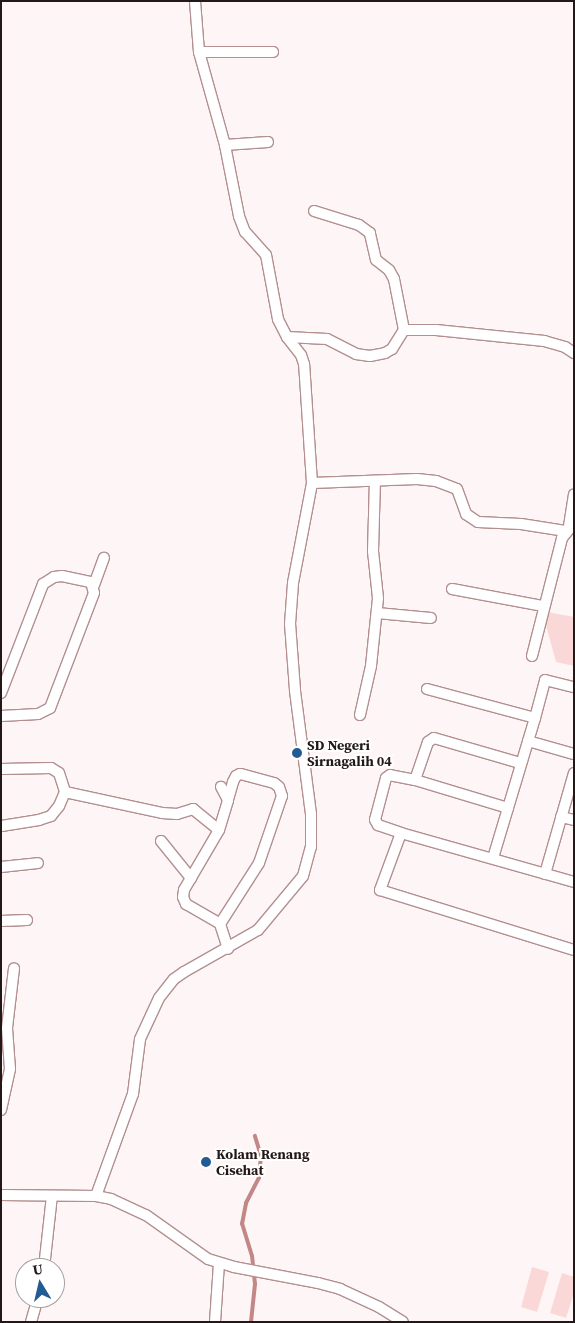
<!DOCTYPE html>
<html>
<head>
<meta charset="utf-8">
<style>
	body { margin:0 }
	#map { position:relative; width:575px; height:1323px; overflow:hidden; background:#fef6f6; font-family:"Source Serif 4",serif }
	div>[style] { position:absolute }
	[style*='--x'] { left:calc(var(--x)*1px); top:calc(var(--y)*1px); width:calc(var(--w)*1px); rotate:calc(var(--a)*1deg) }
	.green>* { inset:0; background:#fbd8d8 }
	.stream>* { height:4px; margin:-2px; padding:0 2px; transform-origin:2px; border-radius:2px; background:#c38787 }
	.roads { filter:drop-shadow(1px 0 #b38f8f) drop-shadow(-1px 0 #b38f8f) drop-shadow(0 1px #b38f8f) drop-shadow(0 -1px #b38f8f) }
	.street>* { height:10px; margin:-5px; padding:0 5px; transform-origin:5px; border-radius:5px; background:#fff }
	.dots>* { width:14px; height:14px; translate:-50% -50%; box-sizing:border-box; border:2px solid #fff; border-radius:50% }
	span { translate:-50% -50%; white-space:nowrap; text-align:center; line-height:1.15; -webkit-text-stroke:4px #fff; paint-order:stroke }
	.poi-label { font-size:14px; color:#241717; font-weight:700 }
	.left { translate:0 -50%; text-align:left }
	.frame { position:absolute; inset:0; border:2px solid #241717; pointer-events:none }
	.north { position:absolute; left:15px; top:1258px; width:50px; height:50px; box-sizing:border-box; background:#fff; border:1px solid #a7a2a2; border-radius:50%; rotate:351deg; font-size:14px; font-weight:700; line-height:20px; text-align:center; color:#241717 }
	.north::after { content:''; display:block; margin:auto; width:18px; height:22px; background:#235c93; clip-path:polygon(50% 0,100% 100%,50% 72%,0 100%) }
</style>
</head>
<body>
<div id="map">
	<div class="green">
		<i style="clip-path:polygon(542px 611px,574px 617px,574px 666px,556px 662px)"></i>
		<i style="clip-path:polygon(532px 1267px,549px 1272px,537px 1312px,521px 1307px)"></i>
		<i style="clip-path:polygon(562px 1273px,574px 1277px,574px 1293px,566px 1318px,550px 1313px)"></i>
	</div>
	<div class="stream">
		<i style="--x:251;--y:1322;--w:38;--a:-84"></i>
		<i style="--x:255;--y:1284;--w:28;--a:-96"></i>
		<i style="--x:252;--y:1256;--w:34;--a:-107"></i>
		<i style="--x:242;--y:1224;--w:21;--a:-79"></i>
		<i style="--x:246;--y:1203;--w:28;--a:-63"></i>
		<i style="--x:259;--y:1178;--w:22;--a:-85"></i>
		<i style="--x:261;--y:1156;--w:21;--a:-107"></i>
	</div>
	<div class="roads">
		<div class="street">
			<i style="--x:199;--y:52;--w:74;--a:0"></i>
			<i style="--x:225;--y:145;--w:43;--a:-4"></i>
			<i style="--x:404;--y:330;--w:32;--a:0"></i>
			<i style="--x:436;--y:330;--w:109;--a:5.8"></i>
			<i style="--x:544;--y:341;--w:22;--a:16"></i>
			<i style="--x:565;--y:347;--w:11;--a:34"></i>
			<i style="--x:287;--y:337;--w:40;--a:2.9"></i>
			<i style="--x:327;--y:339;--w:33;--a:27"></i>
			<i style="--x:356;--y:354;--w:14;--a:8"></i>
			<i style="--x:370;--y:356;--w:15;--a:-11"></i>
			<i style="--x:385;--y:353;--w:8;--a:-30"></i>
			<i style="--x:392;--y:349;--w:22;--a:-58"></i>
			<i style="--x:404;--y:330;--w:52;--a:-101.1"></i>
			<i style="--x:394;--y:279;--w:10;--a:-119"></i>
			<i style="--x:389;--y:270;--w:16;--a:-142"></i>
			<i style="--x:376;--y:260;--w:28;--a:-103"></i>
			<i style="--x:370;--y:233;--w:14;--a:-144"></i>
			<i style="--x:359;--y:225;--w:47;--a:-162.7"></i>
			<i style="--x:312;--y:483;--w:105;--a:-2.2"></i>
			<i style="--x:417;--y:479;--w:19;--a:6"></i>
			<i style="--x:436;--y:481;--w:22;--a:21"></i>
			<i style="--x:457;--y:489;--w:27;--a:70"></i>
			<i style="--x:466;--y:514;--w:14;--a:34"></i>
			<i style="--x:478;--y:522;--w:43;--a:2.7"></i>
			<i style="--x:521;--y:524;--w:45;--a:9"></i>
			<i style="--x:569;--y:526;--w:32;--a:-81"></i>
			<i style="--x:94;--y:585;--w:29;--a:-70"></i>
			<i style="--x:452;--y:589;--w:93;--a:10.6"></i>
			<i style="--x:377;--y:613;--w:54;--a:5.3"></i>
			<i style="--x:532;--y:656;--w:122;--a:-75.7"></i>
			<i style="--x:562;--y:538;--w:19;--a:-51"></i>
			<i style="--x:427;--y:689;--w:112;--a:15"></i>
			<i style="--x:535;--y:718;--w:146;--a:106.7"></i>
			<i style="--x:1;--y:693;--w:117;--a:-68.9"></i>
			<i style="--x:43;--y:584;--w:13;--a:-32"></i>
			<i style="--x:54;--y:577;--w:8;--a:-7"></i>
			<i style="--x:62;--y:576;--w:30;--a:12"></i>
			<i style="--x:91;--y:582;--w:11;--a:75"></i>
			<i style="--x:94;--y:593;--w:123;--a:110.9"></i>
			<i style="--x:50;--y:708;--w:13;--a:153"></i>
			<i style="--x:38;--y:714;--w:37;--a:177"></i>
			<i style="--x:360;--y:715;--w:50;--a:-77.3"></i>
			<i style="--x:371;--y:666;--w:68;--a:-84.1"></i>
			<i style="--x:378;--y:598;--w:47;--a:-96.1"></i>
			<i style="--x:373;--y:551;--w:70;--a:-88.4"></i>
			<i style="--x:535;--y:718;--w:39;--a:-75"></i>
			<i style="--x:545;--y:680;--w:30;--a:14"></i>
			<i style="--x:528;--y:741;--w:48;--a:15.8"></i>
			<i style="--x:1;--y:769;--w:50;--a:-1.1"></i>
			<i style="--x:51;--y:768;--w:9;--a:32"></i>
			<i style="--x:59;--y:773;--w:20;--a:72"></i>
			<i style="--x:65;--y:792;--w:15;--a:113"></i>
			<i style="--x:59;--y:806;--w:13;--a:129"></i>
			<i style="--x:51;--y:816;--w:13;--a:162"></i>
			<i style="--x:39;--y:820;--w:38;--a:171"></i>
			<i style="--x:415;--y:780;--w:40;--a:-71.1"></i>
			<i style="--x:428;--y:742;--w:7;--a:-34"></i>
			<i style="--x:434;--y:738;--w:90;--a:16.2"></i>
			<i style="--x:65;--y:792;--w:99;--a:12.2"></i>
			<i style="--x:162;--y:813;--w:15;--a:4"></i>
			<i style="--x:177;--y:814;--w:17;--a:-17"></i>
			<i style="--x:193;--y:809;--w:33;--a:39"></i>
			<i style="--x:219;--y:830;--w:69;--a:120.3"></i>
			<i style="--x:184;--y:890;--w:7;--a:98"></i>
			<i style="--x:183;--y:897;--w:8;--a:67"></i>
			<i style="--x:186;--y:904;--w:39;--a:30"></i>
			<i style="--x:220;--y:924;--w:26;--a:72"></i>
			<i style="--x:508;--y:808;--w:97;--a:-163.2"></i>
			<i style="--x:415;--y:780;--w:25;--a:-169"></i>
			<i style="--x:390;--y:775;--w:5;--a:143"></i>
			<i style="--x:386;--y:778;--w:43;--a:104.7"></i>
			<i style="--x:375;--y:820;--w:6;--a:59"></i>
			<i style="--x:378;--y:825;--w:24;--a:19"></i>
			<i style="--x:401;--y:833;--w:180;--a:15.8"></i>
			<i style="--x:561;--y:817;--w:13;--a:13"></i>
			<i style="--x:219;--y:830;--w:31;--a:-73"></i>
			<i style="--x:228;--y:800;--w:15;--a:-118"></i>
			<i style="--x:401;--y:833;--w:61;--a:110.2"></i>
			<i style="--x:380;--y:890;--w:203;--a:17.2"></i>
			<i style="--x:161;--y:841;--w:48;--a:51"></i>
			<i style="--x:1;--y:867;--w:37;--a:-6"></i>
			<i style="--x:545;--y:874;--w:105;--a:-74"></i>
			<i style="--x:1;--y:921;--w:26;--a:-2"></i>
			<i style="--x:220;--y:924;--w:72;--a:-57.4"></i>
			<i style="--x:259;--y:863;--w:71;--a:-71.1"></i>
			<i style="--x:282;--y:796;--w:9;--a:-108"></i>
			<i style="--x:279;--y:787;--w:6;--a:-141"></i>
			<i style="--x:274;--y:783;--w:35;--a:-165"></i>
			<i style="--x:240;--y:774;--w:4;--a:153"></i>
			<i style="--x:236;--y:776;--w:7;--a:117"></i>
			<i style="--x:233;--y:782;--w:19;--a:106"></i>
			<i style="--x:1;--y:1110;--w:42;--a:-77.6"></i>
			<i style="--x:10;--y:1069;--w:41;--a:-94.2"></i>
			<i style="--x:7;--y:1028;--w:60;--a:-83.3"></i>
			<i style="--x:1;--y:1195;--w:95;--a:0.6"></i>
			<i style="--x:96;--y:1196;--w:15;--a:11"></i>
			<i style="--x:111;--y:1199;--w:38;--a:25"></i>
			<i style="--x:146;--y:1215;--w:76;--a:35.4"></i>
			<i style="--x:208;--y:1259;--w:27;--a:17"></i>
			<i style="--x:234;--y:1267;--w:86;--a:10.8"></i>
			<i style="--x:318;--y:1283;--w:23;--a:15"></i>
			<i style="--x:340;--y:1289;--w:43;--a:24.8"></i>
			<i style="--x:379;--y:1307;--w:28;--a:32"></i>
			<i style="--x:96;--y:1196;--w:109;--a:-70.1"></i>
			<i style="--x:133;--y:1094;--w:55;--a:-82.7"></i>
			<i style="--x:140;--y:1039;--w:45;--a:-65.1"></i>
			<i style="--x:159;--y:998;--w:24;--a:-52"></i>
			<i style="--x:174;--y:979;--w:12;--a:-35"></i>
			<i style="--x:184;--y:972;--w:85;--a:-29.6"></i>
			<i style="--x:258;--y:930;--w:70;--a:-50.2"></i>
			<i style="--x:303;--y:876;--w:30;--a:-75"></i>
			<i style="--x:311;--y:847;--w:33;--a:-90"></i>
			<i style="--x:311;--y:814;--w:125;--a:-97.4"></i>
			<i style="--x:295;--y:690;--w:66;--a:-94.3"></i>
			<i style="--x:290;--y:624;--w:41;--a:-85.8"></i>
			<i style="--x:293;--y:583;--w:102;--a:-79.2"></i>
			<i style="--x:312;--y:483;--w:119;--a:-93.8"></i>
			<i style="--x:304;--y:364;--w:9;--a:-108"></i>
			<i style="--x:301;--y:355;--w:23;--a:-128"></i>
			<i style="--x:287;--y:337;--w:20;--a:-117"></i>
			<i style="--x:278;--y:319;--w:65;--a:-100.6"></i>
			<i style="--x:266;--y:255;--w:31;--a:-132"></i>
			<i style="--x:245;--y:232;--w:17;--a:-111"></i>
			<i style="--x:239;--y:216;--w:72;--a:-101.2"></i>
			<i style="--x:225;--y:145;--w:97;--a:-105.6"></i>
			<i style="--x:199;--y:52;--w:51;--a:-94.5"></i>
			<i style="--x:44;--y:1268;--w:72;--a:-83.7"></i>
			<i style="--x:31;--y:1322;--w:25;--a:-74"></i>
			<i style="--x:215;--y:1322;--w:59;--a:-86.1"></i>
		</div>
	</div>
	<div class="dots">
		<i style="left:297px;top:753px;background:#235c93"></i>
		<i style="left:206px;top:1162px;background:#235c93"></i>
	</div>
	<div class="poi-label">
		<span class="left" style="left:307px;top:753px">SD Negeri<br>Sirnagalih 04</span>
		<span class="left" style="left:216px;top:1162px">Kolam Renang<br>Cisehat</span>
	</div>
	<div class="frame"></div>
	<div class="north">U</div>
</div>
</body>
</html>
